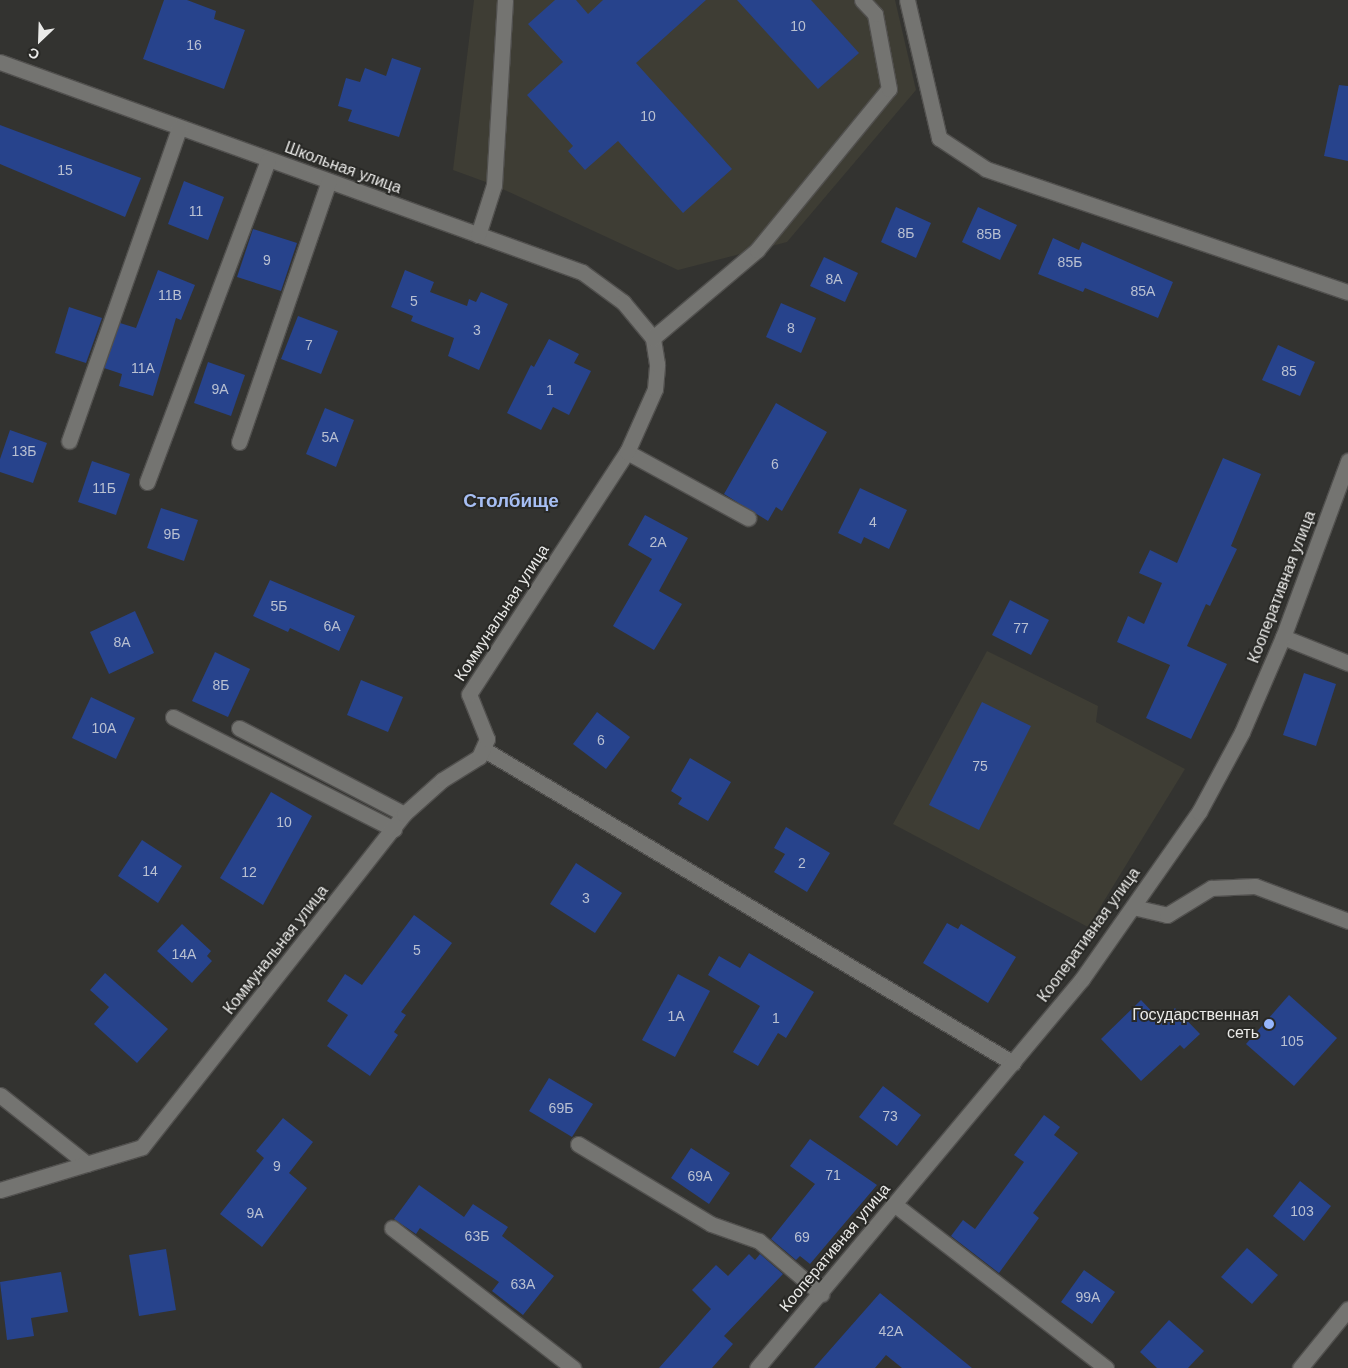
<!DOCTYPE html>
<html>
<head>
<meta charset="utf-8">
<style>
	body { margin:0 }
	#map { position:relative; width:1348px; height:1368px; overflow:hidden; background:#333330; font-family:Helvetica,sans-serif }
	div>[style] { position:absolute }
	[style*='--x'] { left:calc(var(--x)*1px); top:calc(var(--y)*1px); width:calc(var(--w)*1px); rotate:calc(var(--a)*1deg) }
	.built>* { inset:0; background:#3e3d34 }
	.building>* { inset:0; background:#27438c }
	.roads { filter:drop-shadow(1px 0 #51504e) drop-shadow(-1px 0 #51504e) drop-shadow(0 1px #51504e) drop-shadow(0 -1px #51504e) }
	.minor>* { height:15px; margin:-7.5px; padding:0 7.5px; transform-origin:7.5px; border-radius:7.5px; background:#747471 }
	.dots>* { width:14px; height:14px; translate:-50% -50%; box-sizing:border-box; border:2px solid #292926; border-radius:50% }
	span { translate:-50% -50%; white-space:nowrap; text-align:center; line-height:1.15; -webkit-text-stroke:4px #292926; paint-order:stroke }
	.number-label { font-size:14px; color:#b9c0d1 }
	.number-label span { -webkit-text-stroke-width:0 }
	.street-label { font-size:16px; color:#eaeae8 }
	.poi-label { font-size:16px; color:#eaeae8 }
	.right { translate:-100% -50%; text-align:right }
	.quarter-label { font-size:19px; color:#a7bff4; font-weight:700 }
	.north { position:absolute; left:15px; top:15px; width:50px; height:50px; -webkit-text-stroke:4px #292926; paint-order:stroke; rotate:204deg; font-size:14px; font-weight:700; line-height:20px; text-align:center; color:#eaeae8 }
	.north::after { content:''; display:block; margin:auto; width:18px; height:22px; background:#eaeae8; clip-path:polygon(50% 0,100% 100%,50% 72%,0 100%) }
</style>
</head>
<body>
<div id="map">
	<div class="built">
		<i style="clip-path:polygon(474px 0,895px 0,916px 90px,787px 242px,678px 270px,494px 185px,453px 170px)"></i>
		<i style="clip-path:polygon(987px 651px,1098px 706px,1096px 722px,1185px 769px,1088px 927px,893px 824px)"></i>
	</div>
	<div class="building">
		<i style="clip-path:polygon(164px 0,187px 0,216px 11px,214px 19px,245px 30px,224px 89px,143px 59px)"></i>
		<i style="clip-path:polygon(555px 0,576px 0,588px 14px,603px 0,706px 0,636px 63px,732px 169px,683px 213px,618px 141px,585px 170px,568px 151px,573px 146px,527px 95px,563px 62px,528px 24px)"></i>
		<i style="clip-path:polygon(737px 0,811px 0,859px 53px,818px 89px)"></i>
		<i style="clip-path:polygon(392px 58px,421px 68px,399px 137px,348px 121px,352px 110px,338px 106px,346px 78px,360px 82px,365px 68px,386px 76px)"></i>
		<i style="clip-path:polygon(1339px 85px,1348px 86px,1348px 161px,1324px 156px)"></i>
		<i style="clip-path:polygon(0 125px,141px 178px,125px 217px,0 164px)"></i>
		<i style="clip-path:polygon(184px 181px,224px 197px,208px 240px,168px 224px)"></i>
		<i style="clip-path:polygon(896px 207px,931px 223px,916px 258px,881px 242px)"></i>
		<i style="clip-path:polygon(978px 207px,1017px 225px,1000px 260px,962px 242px)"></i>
		<i style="clip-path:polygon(253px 229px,297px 243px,281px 291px,237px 277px)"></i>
		<i style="clip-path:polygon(1053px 238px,1079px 250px,1082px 242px,1173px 282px,1158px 318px,1085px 288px,1083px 292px,1038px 274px)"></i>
		<i style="clip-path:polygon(824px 257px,858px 273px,845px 302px,810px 286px)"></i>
		<i style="clip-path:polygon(158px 270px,195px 285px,181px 320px,176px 318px,153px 396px,119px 386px,122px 374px,104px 368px,120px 323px,136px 328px)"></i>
		<i style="clip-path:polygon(405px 270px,434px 282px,430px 292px,467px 306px,469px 299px,476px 302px,481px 292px,508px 304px,479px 370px,448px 356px,454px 338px,411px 321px,413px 316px,391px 307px)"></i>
		<i style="clip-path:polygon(781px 303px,816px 318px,801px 353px,766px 337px)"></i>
		<i style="clip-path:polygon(69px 307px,102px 318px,86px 363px,55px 353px)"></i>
		<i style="clip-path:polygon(298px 316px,338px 331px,321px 374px,281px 359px)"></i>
		<i style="clip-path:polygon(549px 339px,579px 354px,574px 363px,591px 371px,569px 415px,553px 407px,541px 430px,507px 413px,531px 365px,534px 367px)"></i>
		<i style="clip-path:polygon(1278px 345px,1315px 362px,1300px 396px,1262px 380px)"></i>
		<i style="clip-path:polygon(208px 362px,245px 375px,231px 416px,194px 403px)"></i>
		<i style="clip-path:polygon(776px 403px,827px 432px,782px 511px,776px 507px,768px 521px,724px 494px)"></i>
		<i style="clip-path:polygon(325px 408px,354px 420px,336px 467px,306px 454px)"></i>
		<i style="clip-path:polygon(10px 430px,47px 443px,33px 483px,0 472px,0 459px)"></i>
		<i style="clip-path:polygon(1223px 458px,1261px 474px,1231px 546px,1237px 549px,1210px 606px,1206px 604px,1187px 646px,1227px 664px,1191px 739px,1146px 718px,1170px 665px,1117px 642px,1128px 616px,1144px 624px,1162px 583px,1139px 573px,1150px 550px,1177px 563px)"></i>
		<i style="clip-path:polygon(92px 461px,130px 474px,116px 515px,78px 502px)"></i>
		<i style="clip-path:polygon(860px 488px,907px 510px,889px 549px,864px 537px,861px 544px,838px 533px)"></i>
		<i style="clip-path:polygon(161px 508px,198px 520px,184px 561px,147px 548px)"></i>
		<i style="clip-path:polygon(645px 515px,688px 538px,659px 591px,682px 604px,654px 650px,613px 626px,652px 559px,628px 545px)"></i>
		<i style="clip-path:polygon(270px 580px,355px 616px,339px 651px,290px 628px,288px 632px,253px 616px)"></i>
		<i style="clip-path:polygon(1010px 600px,1049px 620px,1031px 655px,992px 635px)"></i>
		<i style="clip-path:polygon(135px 611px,154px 653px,109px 674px,90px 632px)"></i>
		<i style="clip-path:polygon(215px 652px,250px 669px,228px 717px,192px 701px)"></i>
		<i style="clip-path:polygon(1304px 673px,1336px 684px,1316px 746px,1283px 735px)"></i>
		<i style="clip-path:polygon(361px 680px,403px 697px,388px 732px,347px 715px)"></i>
		<i style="clip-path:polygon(91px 697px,135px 718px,116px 759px,72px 738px)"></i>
		<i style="clip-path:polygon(982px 702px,1031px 726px,979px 830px,929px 805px)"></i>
		<i style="clip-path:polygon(597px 712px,630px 737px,606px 769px,573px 744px)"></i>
		<i style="clip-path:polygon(690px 758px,731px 782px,708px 821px,678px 804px,682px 798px,671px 791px)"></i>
		<i style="clip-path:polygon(271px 792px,312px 816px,263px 905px,220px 878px)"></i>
		<i style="clip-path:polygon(786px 827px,830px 853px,807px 892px,774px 872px,785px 854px,774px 848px)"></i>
		<i style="clip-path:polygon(142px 840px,182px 866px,158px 903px,118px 876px)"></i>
		<i style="clip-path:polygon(576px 863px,622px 893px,595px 933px,550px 904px)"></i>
		<i style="clip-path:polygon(414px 915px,452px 943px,401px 1012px,406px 1015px,394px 1032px,398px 1035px,370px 1076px,327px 1046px,348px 1015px,327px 1001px,345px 974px,362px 985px)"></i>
		<i style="clip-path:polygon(947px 923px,958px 929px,961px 924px,1016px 957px,988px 1003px,923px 963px)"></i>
		<i style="clip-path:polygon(182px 924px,211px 951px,207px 956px,212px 961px,192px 983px,157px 951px)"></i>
		<i style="clip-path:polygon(749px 953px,814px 992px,786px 1038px,778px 1033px,758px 1066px,733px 1052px,760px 1006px,708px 975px,719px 956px,740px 968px)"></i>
		<i style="clip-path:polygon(105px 973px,168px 1029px,137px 1063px,94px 1024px,109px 1007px,90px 990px)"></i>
		<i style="clip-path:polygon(678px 974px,710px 991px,675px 1057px,642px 1040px)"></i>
		<i style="clip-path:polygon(1289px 995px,1337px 1038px,1294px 1086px,1246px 1044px)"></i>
		<i style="clip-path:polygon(1141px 1000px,1161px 1021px,1175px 1008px,1200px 1034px,1184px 1049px,1180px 1045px,1141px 1081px,1101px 1039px)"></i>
		<i style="clip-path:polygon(549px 1078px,593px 1104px,572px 1137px,529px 1111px)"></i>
		<i style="clip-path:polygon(883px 1086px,921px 1115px,897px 1146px,859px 1117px)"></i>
		<i style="clip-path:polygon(1044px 1115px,1060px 1127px,1054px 1135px,1078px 1153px,1033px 1213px,1039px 1218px,999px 1273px,951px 1236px,963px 1220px,975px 1229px,1024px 1162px,1014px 1155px)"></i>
		<i style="clip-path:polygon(283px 1118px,313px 1142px,289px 1173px,307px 1188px,262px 1247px,220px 1214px,264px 1158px,256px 1151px)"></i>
		<i style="clip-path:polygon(810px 1139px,877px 1185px,810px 1264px,800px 1256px,796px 1260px,771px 1239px,815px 1184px,790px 1166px)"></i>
		<i style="clip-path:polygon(691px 1148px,730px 1173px,709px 1204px,671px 1178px)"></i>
		<i style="clip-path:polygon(1300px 1181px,1331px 1206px,1304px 1241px,1273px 1216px)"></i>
		<i style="clip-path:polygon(419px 1185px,464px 1217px,473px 1204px,508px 1227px,502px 1236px,554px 1276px,523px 1315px,492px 1291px,499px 1282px,420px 1228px,416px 1234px,394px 1219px)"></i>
		<i style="clip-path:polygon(1247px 1248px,1278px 1275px,1252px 1304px,1221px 1277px)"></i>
		<i style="clip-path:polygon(166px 1249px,176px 1310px,139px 1316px,129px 1255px)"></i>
		<i style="clip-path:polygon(749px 1254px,755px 1260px,760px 1254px,783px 1274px,724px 1336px,733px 1344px,712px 1368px,659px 1368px,711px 1309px,692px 1290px,716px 1265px,728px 1276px)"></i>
		<i style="clip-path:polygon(1084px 1270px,1115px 1292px,1092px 1324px,1061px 1302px)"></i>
		<i style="clip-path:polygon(61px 1272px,68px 1312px,31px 1318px,34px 1336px,7px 1340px,0 1282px)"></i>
		<i style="clip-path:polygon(880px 1293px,972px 1368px,902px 1368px,886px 1355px,875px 1368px,814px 1368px)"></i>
		<i style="clip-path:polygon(1169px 1320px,1204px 1351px,1188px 1368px,1157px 1368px,1140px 1352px)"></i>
	</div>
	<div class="roads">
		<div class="minor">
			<i style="--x:907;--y:0;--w:142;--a:76.9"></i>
			<i style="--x:939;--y:138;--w:56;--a:33.4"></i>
			<i style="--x:986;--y:169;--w:382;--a:18.8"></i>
			<i style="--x:0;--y:62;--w:619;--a:19.84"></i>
			<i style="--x:582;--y:272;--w:51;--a:36.2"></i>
			<i style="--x:623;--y:302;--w:47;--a:50.2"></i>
			<i style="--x:478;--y:235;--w:52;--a:-72.3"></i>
			<i style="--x:494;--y:185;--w:185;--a:-86.6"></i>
			<i style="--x:69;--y:441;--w:332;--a:-70.6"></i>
			<i style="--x:239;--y:442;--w:276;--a:-71"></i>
			<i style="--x:627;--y:452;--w:138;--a:28.6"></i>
			<i style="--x:147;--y:482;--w:344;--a:-69.4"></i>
			<i style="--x:1283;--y:637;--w:70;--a:21.8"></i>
			<i style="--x:173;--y:717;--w:248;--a:26.9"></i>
			<i style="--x:239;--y:728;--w:186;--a:27.5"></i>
			<i style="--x:483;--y:749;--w:616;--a:30.64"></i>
			<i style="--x:1133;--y:907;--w:35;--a:13"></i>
			<i style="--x:1167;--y:915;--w:52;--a:-31.5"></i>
			<i style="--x:1211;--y:888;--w:44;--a:-2.6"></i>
			<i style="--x:1255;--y:886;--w:99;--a:20.6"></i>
			<i style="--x:0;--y:1095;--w:111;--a:38.4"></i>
			<i style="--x:578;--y:1144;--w:155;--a:31"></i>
			<i style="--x:711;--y:1224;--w:51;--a:19.5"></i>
			<i style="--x:759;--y:1241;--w:82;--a:40.5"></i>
			<i style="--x:0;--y:1190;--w:148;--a:-16.8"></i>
			<i style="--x:142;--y:1147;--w:424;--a:-51.8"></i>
			<i style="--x:404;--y:814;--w:51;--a:-41.8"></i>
			<i style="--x:442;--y:780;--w:44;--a:-31.9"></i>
			<i style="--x:479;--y:757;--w:20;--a:-66"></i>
			<i style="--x:487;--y:739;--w:48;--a:-111.8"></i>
			<i style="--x:469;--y:694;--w:289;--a:-56.9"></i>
			<i style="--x:627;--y:452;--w:69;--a:-66"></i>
			<i style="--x:655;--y:389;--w:25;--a:-85"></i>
			<i style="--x:657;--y:364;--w:26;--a:-99"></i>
			<i style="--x:653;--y:338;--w:136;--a:-40.2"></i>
			<i style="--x:757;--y:250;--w:208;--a:-50.7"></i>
			<i style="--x:889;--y:89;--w:76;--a:-100.6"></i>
			<i style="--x:875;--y:14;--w:19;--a:-133"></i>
			<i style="--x:894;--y:1204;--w:268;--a:37.7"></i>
			<i style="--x:392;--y:1228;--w:229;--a:37.7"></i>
			<i style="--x:757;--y:1368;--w:507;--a:-50.12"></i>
			<i style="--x:1082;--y:979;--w:204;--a:-55"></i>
			<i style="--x:1199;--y:812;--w:91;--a:-61.7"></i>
			<i style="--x:1242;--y:732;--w:103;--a:-66.7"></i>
			<i style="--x:1283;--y:637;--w:188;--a:-69.7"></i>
			<i style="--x:1300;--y:1368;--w:76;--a:-50.9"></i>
		</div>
	</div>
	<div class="dots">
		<i style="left:1269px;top:1024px;background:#96b6fd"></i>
	</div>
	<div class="number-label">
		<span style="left:798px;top:26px">10</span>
		<span style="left:194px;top:45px">16</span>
		<span style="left:648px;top:116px">10</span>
		<span style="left:65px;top:170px">15</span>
		<span style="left:196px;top:211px">11</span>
		<span style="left:906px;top:233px">8Б</span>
		<span style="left:989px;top:234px">85В</span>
		<span style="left:267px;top:260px">9</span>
		<span style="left:1070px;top:262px">85Б</span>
		<span style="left:834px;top:279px">8А</span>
		<span style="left:1143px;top:291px">85А</span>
		<span style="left:170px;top:295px">11В</span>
		<span style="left:414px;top:301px">5</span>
		<span style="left:791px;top:328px">8</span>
		<span style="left:477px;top:330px">3</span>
		<span style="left:309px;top:345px">7</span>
		<span style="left:143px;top:368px">11А</span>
		<span style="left:1289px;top:371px">85</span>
		<span style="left:220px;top:389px">9А</span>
		<span style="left:550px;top:390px">1</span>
		<span style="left:330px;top:437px">5А</span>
		<span style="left:24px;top:451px">13Б</span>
		<span style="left:775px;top:464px">6</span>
		<span style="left:104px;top:488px">11Б</span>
		<span style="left:873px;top:522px">4</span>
		<span style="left:172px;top:534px">9Б</span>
		<span style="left:658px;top:542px">2А</span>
		<span style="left:279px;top:606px">5Б</span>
		<span style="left:332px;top:626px">6А</span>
		<span style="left:1021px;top:628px">77</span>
		<span style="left:122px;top:642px">8А</span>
		<span style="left:221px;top:685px">8Б</span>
		<span style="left:104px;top:728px">10А</span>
		<span style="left:601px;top:740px">6</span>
		<span style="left:980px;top:766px">75</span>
		<span style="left:284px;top:822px">10</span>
		<span style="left:802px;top:863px">2</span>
		<span style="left:150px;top:871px">14</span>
		<span style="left:249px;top:872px">12</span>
		<span style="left:586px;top:898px">3</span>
		<span style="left:417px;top:950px">5</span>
		<span style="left:184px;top:954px">14А</span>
		<span style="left:676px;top:1016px">1А</span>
		<span style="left:776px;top:1018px">1</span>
		<span style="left:1292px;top:1041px">105</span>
		<span style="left:561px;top:1108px">69Б</span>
		<span style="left:890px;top:1116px">73</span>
		<span style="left:277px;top:1166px">9</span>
		<span style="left:833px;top:1175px">71</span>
		<span style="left:700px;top:1176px">69А</span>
		<span style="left:1302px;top:1211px">103</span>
		<span style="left:255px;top:1213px">9А</span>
		<span style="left:477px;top:1236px">63Б</span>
		<span style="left:802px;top:1237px">69</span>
		<span style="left:523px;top:1284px">63А</span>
		<span style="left:1088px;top:1297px">99А</span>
		<span style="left:891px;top:1331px">42А</span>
	</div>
	<div class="street-label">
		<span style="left:343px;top:168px;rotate:20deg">Школьная улица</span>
		<span style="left:1282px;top:587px;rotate:-69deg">Кооперативная улица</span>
		<span style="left:502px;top:613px;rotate:-57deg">Коммунальная улица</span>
		<span style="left:1089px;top:935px;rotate:-54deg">Кооперативная улица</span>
		<span style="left:276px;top:950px;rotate:-52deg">Коммунальная улица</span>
		<span style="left:835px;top:1248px;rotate:-50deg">Кооперативная улица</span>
	</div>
	<div class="poi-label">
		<span class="right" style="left:1259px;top:1024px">Государственная<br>сеть</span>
	</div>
	<div class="quarter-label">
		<span style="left:511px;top:501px">Столбище</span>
	</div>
	<div class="north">С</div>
</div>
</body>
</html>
